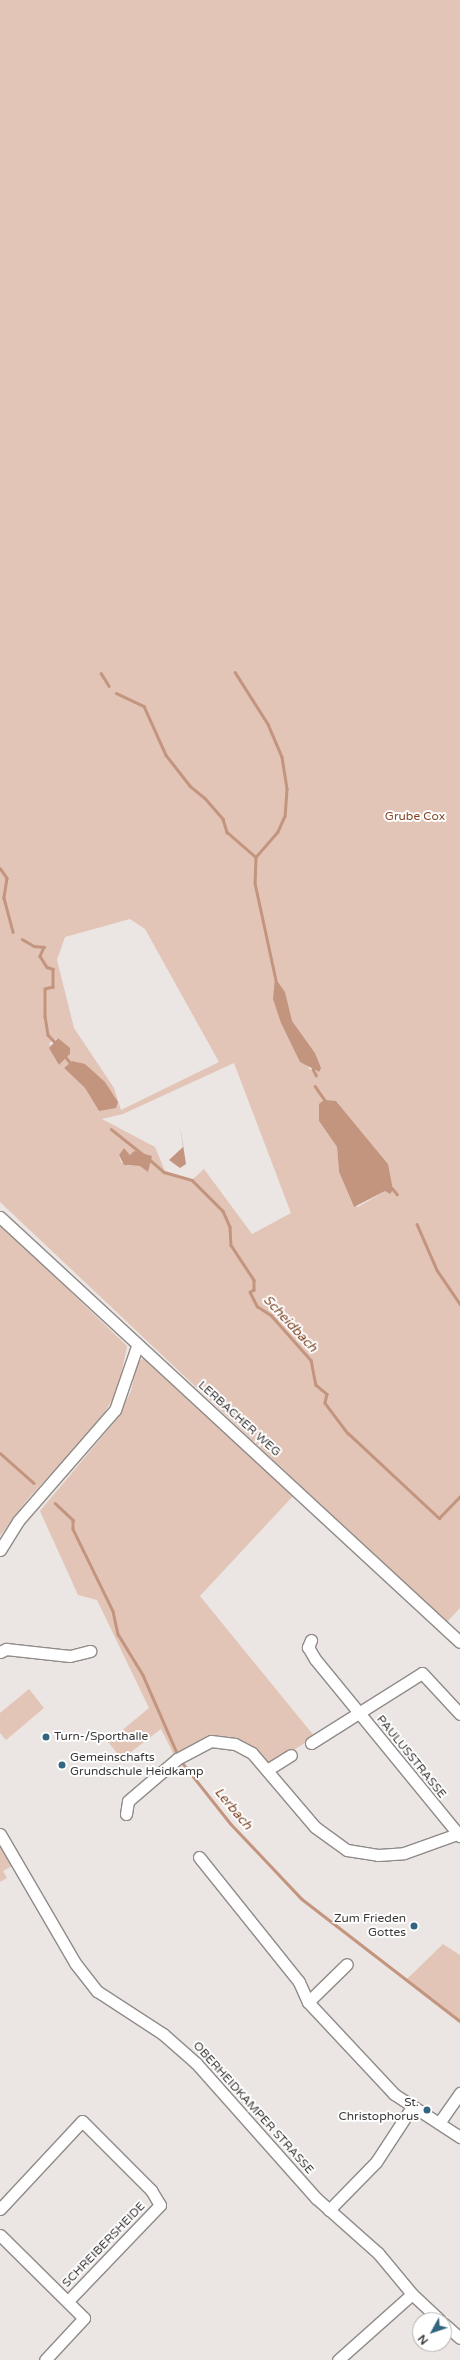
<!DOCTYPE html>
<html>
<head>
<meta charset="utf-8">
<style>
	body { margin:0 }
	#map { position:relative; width:460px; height:2360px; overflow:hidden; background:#ebe5e3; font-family:"Varela Round",sans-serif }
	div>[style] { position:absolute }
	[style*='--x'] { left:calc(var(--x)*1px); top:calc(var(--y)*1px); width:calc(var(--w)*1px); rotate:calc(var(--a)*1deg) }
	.green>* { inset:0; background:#e2c5b7 }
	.water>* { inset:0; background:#c3957f }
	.stream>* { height:2.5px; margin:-1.25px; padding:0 1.25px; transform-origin:1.25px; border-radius:1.25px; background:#c3957f }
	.roads { filter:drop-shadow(1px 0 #908b88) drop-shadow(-1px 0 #908b88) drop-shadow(0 1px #908b88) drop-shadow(0 -1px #908b88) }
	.minor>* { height:11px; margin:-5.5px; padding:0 5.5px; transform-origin:5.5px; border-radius:5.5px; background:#fff }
	.dots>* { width:11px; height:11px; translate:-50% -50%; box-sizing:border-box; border:2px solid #fff; border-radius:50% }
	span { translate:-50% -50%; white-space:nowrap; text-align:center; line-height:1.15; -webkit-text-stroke:4px #fff; paint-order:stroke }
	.park-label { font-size:12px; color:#824626 }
	.street-label { font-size:12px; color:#3c3a39 }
	.poi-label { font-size:12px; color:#3c3a39 }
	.left { translate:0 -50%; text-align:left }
	.right { translate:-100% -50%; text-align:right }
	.water-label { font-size:13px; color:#7e4222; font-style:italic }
	.north { position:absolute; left:412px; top:2312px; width:40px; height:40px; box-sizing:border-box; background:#fff; border:1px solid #b1b0b0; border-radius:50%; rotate:230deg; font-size:11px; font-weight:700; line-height:16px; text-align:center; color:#3c3a39 }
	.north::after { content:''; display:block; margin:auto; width:14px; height:18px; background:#316581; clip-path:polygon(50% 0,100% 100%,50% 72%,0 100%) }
</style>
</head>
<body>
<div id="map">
	<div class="green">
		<i style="clip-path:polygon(evenodd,0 0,460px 0,460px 1608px,446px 1623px,0 1202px,0 0,130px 919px,145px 929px,219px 1062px,121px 1110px,114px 1088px,74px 1028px,57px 960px,65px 937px,130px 919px,0 0,275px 979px,285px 993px,291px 1021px,315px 1053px,319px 1072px,309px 1069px,275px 979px,0 0,58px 1038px,70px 1054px,59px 1065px,49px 1043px,58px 1038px,0 0,72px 1061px,87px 1069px,99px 1111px,85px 1088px,64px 1068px,72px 1061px,0 0,234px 1063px,291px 1213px,252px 1234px,204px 1169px,193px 1179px,165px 1171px,155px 1147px,102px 1119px,123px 1114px,234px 1063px,0 0,336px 1101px,388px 1164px,385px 1191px,358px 1207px,352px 1203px,339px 1172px,337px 1147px,319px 1121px,336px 1101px,0 0,124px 1148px,130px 1155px,143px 1155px,140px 1166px,128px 1166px,121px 1162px,119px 1155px,124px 1148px)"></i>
		<i style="clip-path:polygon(0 1224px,127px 1346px,118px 1390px,99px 1422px,27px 1500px,0 1536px)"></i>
		<i style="clip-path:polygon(146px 1358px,293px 1496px,200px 1596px,315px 1737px,269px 1765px,245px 1744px,209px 1735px,174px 1755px,161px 1729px,122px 1759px,108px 1742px,149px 1708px,97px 1600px,78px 1595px,40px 1511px,117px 1419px,131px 1391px,138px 1361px)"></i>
		<i style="clip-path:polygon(29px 1689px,44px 1708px,6px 1740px,0 1733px,0 1713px)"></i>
		<i style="clip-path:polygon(0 1847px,14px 1865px,3px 1871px,7px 1878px,0 1882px)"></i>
		<i style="clip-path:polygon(443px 1944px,460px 1955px,460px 2020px,407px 1979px)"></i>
	</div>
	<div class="water">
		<i style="clip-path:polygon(275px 978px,285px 992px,292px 1021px,315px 1053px,321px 1068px,319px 1072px,300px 1062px,281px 1023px,273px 999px)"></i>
		<i style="clip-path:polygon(58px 1038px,70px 1048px,70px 1054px,59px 1065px,49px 1048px)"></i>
		<i style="clip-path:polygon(72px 1061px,85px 1064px,105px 1082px,118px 1102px,116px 1108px,99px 1111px,85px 1088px,64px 1068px)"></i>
		<i style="clip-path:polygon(324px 1100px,336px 1101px,388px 1164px,393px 1190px,390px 1194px,385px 1191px,354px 1207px,339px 1172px,337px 1147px,319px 1121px,319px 1104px)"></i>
		<i style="clip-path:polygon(180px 1125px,186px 1164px,180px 1168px,169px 1160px,183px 1147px)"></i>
		<i style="clip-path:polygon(124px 1148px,130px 1155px,134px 1151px,152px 1156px,148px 1172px,140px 1166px,124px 1165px,119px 1155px)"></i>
	</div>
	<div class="stream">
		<i style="--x:235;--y:672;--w:62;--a:57.6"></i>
		<i style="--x:268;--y:724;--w:36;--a:67"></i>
		<i style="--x:282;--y:757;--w:32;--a:81"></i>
		<i style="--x:287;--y:789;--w:27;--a:94"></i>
		<i style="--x:285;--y:816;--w:17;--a:114"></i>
		<i style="--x:278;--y:832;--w:33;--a:131"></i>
		<i style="--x:101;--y:673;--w:15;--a:58"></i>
		<i style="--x:116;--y:693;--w:31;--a:25"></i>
		<i style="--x:144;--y:706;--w:54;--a:65.8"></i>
		<i style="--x:166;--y:755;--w:39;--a:52"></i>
		<i style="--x:190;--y:786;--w:19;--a:39"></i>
		<i style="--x:205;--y:798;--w:28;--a:49"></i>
		<i style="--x:223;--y:819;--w:14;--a:73"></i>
		<i style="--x:227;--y:832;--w:38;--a:41"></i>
		<i style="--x:256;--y:857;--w:26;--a:92"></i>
		<i style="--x:255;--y:883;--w:99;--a:77.8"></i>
		<i style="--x:0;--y:868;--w:12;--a:55"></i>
		<i style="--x:7;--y:878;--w:20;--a:99"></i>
		<i style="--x:4;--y:898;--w:35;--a:75"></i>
		<i style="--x:22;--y:939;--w:14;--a:30"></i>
		<i style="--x:34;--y:946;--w:10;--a:6"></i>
		<i style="--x:44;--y:947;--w:10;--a:114"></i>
		<i style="--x:40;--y:956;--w:13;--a:58"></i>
		<i style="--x:47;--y:967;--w:6;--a:18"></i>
		<i style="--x:53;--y:969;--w:18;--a:90"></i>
		<i style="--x:53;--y:987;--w:8;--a:166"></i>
		<i style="--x:45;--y:989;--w:27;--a:90"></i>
		<i style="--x:45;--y:1016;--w:19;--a:81"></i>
		<i style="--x:48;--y:1035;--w:10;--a:45"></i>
		<i style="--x:65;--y:1056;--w:11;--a:52"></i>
		<i style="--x:313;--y:1069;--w:7;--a:63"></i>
		<i style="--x:315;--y:1086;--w:19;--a:55"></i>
		<i style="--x:111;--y:1129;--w:43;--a:38.5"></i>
		<i style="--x:149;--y:1159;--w:20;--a:41"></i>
		<i style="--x:164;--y:1172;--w:29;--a:16"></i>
		<i style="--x:192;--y:1180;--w:44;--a:45"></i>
		<i style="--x:223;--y:1211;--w:17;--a:66"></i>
		<i style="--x:230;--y:1227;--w:18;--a:87"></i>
		<i style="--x:231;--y:1245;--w:42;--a:56.7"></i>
		<i style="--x:254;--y:1280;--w:10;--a:90"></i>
		<i style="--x:254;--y:1290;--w:4;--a:153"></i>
		<i style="--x:250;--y:1292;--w:16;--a:63"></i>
		<i style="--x:257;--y:1306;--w:17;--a:33"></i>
		<i style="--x:271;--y:1315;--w:60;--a:48.4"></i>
		<i style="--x:311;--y:1360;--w:25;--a:79"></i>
		<i style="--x:316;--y:1385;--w:14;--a:39"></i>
		<i style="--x:327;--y:1394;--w:9;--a:103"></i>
		<i style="--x:325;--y:1403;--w:38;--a:53"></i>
		<i style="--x:348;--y:1433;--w:125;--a:43"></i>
		<i style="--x:439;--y:1518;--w:30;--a:-46"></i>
		<i style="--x:392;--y:1188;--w:8;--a:50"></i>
		<i style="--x:417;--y:1224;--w:50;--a:66.5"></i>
		<i style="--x:437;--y:1270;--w:41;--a:55.9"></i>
		<i style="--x:0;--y:1453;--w:45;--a:41.4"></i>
		<i style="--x:55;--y:1503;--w:25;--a:43"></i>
		<i style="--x:73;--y:1520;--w:9;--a:90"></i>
		<i style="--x:73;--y:1529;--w:91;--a:64"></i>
		<i style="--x:113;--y:1611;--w:24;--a:78"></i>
		<i style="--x:118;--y:1634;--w:48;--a:58.6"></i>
		<i style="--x:143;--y:1675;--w:87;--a:66.4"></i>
		<i style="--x:181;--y:1761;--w:80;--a:51.6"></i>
		<i style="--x:231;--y:1824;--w:103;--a:46.6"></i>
		<i style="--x:302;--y:1899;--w:200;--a:37.7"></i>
	</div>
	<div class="roads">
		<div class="minor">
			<i style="--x:0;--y:1217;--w:626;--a:42.74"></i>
			<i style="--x:0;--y:1550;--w:34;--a:-58"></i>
			<i style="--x:18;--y:1521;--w:147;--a:-48.9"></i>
			<i style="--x:115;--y:1410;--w:68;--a:-71"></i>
			<i style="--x:311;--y:1640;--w:8;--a:113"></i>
			<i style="--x:308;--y:1647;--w:14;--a:60"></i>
			<i style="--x:315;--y:1659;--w:229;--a:50.7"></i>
			<i style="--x:0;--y:1652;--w:7;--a:-27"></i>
			<i style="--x:6;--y:1649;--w:64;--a:6.2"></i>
			<i style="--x:70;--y:1656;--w:21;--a:-14"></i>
			<i style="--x:311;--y:1743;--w:131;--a:-32.2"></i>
			<i style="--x:422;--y:1673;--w:56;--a:47.2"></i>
			<i style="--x:267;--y:1770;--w:28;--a:-32"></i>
			<i style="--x:126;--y:1814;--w:13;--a:-81"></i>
			<i style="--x:128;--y:1801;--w:65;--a:-40.6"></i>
			<i style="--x:177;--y:1759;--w:38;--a:-28"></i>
			<i style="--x:211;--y:1741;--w:24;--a:7"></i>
			<i style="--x:235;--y:1744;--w:19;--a:28"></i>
			<i style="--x:252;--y:1753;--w:97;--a:49.6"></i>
			<i style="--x:315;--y:1827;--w:39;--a:36"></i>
			<i style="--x:347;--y:1850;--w:31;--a:9"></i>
			<i style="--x:378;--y:1855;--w:26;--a:-4"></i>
			<i style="--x:404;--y:1853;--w:59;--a:-19.7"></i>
			<i style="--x:0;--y:1834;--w:149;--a:59.8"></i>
			<i style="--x:75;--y:1963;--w:36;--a:52"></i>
			<i style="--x:97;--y:1991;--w:79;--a:33.1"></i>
			<i style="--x:163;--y:2034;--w:44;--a:41.3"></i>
			<i style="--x:196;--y:2063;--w:181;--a:48.4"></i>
			<i style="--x:316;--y:2198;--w:83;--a:41.6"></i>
			<i style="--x:378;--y:2253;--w:53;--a:50.3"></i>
			<i style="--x:412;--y:2294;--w:38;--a:43"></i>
			<i style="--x:199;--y:1857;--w:160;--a:51.3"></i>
			<i style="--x:299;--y:1982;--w:22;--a:66"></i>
			<i style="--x:308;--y:2002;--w:126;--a:46.9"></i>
			<i style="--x:394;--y:2094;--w:79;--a:33.1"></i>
			<i style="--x:308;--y:2002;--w:54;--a:-44.3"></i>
			<i style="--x:439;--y:2123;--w:37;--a:-55"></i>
			<i style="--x:0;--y:2209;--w:120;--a:-47"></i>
			<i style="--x:82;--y:2121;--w:98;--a:45"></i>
			<i style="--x:151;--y:2190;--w:17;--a:59"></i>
			<i style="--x:160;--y:2205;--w:132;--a:133.8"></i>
			<i style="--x:329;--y:2210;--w:67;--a:-45.6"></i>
			<i style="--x:376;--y:2162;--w:66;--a:-56.8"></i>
			<i style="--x:0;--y:2235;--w:118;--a:44.7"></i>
			<i style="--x:84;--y:2318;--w:57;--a:132.9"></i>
			<i style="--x:444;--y:2324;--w:21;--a:41"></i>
			<i style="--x:338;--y:2360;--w:99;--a:-41.7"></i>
		</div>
	</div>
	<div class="dots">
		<i style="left:46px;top:1737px;background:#316581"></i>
		<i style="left:62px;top:1765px;background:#316581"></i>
		<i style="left:414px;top:1926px;background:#316581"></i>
		<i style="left:427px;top:2110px;background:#316581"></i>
	</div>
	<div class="park-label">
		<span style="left:415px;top:817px">Grube Cox</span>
	</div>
	<div class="street-label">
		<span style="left:239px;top:1419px;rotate:42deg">LERBACHER WEG</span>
		<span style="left:411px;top:1757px;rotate:51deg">PAULUSSTRASSE</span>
		<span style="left:253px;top:2108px;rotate:48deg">OBERHEIDKAMPER STRASSE</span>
		<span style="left:104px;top:2245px;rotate:-46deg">SCHREIBERSHEIDE</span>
	</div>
	<div class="poi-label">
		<span class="left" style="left:54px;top:1737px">Turn-/Sporthalle</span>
		<span class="left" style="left:70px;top:1765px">Gemeinschafts<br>Grundschule Heidkamp</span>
		<span class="right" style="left:406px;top:1926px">Zum Frieden<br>Gottes</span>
		<span class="right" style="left:419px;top:2110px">St.<br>Christophorus</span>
	</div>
	<div class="water-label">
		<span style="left:290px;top:1324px;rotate:47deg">Scheidbach</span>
		<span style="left:233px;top:1809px;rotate:50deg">Lerbach</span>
	</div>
	<div class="north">N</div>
</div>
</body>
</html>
